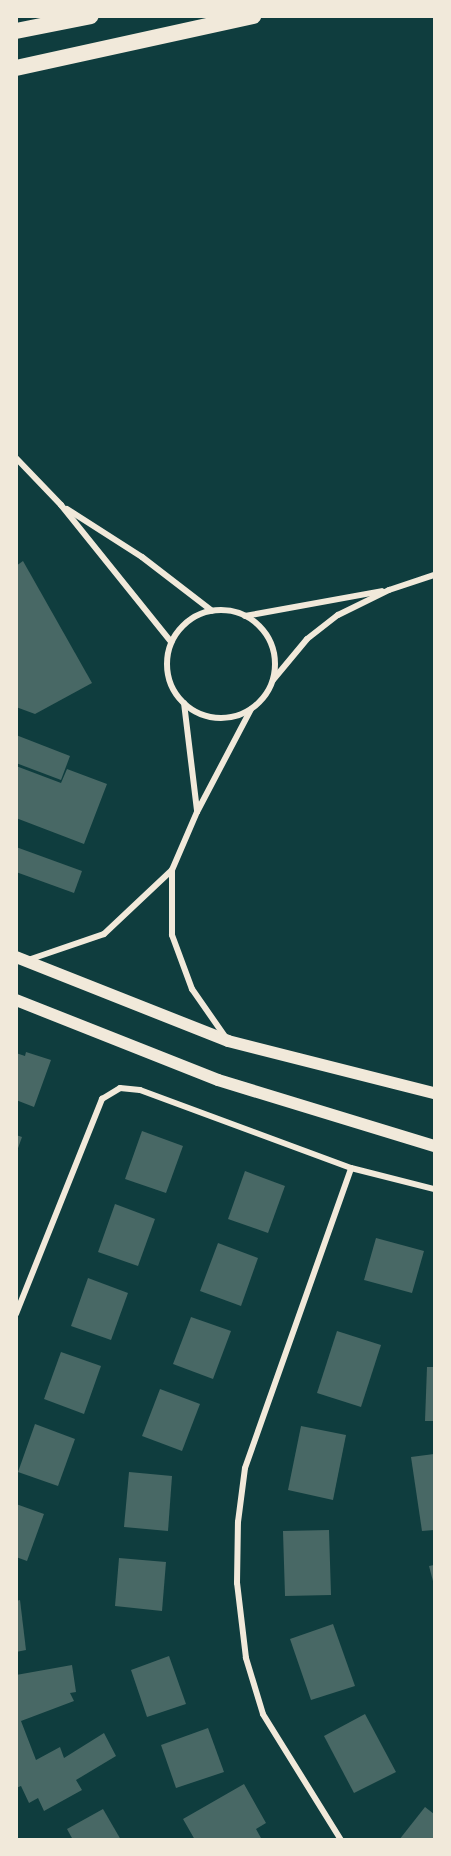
<!DOCTYPE html>
<html>
<head>
<meta charset="utf-8">
<style>
	body { margin:0 }
	#map { position:relative; width:451px; height:1856px; overflow:hidden; background:#0f3d3e; font-family:Roboto,sans-serif }
	div>[style] { position:absolute }
	[style*='--x'] { left:calc(var(--x)*1px); top:calc(var(--y)*1px); width:calc(var(--w)*1px); rotate:calc(var(--a)*1deg) }
	.building>* { inset:0; background:#486865 }
	.minor>* { height:6px; margin:-3px; padding:0 3px; transform-origin:3px; border-radius:3px; background:#f1e9da }
	.minor>.ring { margin:-3px; padding:0; box-sizing:content-box; background:none; border:6px solid #f1e9da; border-radius:50% }
	.secondary>* { height:12px; margin:-6px; padding:0 6px; transform-origin:6px; border-radius:6px; background:#f1e9da }
	.trunk>* { height:16px; margin:-8px; padding:0 8px; transform-origin:8px; border-radius:8px; background:#f1e9da }
	span { translate:-50% -50%; white-space:nowrap; text-align:center; line-height:1.15; -webkit-text-stroke:4.5px #f1e9da; paint-order:stroke }
	.frame { position:absolute; inset:0; border:18px solid #f1e9da; pointer-events:none }
</style>
</head>
<body>
<div id="map">
	<div class="building">
		<i style="clip-path:polygon(23px 561px,92px 683px,35px 714px,16px 707px,16px 566px)"></i>
		<i style="clip-path:polygon(16px 735px,70px 756px,61px 780px,16px 763px)"></i>
		<i style="clip-path:polygon(16px 766px,61px 783px,67px 769px,107px 784px,84px 844px,16px 818px)"></i>
		<i style="clip-path:polygon(16px 847px,82px 871px,74px 893px,16px 872px)"></i>
		<i style="clip-path:polygon(26px 1052px,51px 1060px,34px 1107px,16px 1100px,16px 1053px,25px 1056px)"></i>
		<i style="clip-path:polygon(142px 1131px,183px 1146px,166px 1193px,125px 1179px)"></i>
		<i style="clip-path:polygon(16px 1135px,22px 1137px,17px 1151px,16px 1151px)"></i>
		<i style="clip-path:polygon(245px 1171px,285px 1186px,268px 1233px,228px 1219px)"></i>
		<i style="clip-path:polygon(115px 1204px,155px 1219px,138px 1266px,98px 1252px)"></i>
		<i style="clip-path:polygon(376px 1238px,424px 1251px,412px 1293px,364px 1280px)"></i>
		<i style="clip-path:polygon(218px 1243px,258px 1258px,241px 1306px,200px 1291px)"></i>
		<i style="clip-path:polygon(88px 1278px,128px 1293px,111px 1340px,71px 1326px)"></i>
		<i style="clip-path:polygon(191px 1317px,231px 1331px,213px 1379px,173px 1364px)"></i>
		<i style="clip-path:polygon(337px 1331px,381px 1345px,361px 1407px,317px 1393px)"></i>
		<i style="clip-path:polygon(61px 1352px,101px 1366px,84px 1414px,44px 1399px)"></i>
		<i style="clip-path:polygon(427px 1367px,434px 1367px,434px 1421px,425px 1421px)"></i>
		<i style="clip-path:polygon(160px 1389px,200px 1404px,182px 1451px,142px 1436px)"></i>
		<i style="clip-path:polygon(35px 1424px,75px 1439px,58px 1486px,18px 1472px)"></i>
		<i style="clip-path:polygon(301px 1426px,346px 1435px,333px 1500px,288px 1490px)"></i>
		<i style="clip-path:polygon(434px 1454px,434px 1530px,422px 1531px,411px 1457px)"></i>
		<i style="clip-path:polygon(129px 1472px,172px 1476px,168px 1531px,124px 1527px)"></i>
		<i style="clip-path:polygon(16px 1504px,44px 1514px,27px 1561px,16px 1557px)"></i>
		<i style="clip-path:polygon(329px 1530px,331px 1595px,285px 1596px,283px 1531px)"></i>
		<i style="clip-path:polygon(119px 1558px,166px 1562px,162px 1611px,115px 1606px)"></i>
		<i style="clip-path:polygon(434px 1565px,434px 1585px,429px 1566px)"></i>
		<i style="clip-path:polygon(20px 1600px,26px 1650px,16px 1652px,16px 1601px)"></i>
		<i style="clip-path:polygon(333px 1624px,355px 1686px,311px 1700px,290px 1639px)"></i>
		<i style="clip-path:polygon(169px 1656px,186px 1704px,147px 1717px,131px 1670px)"></i>
		<i style="clip-path:polygon(72px 1665px,76px 1692px,70px 1693px,74px 1701px,21px 1721px,36px 1760px,60px 1747px,64px 1758px,104px 1733px,116px 1756px,76px 1780px,82px 1790px,44px 1811px,38px 1798px,29px 1803px,21px 1786px,16px 1788px,16px 1675px)"></i>
		<i style="clip-path:polygon(365px 1714px,396px 1772px,354px 1793px,324px 1736px)"></i>
		<i style="clip-path:polygon(208px 1728px,224px 1772px,176px 1788px,161px 1745px)"></i>
		<i style="clip-path:polygon(244px 1784px,266px 1823px,256px 1829px,261px 1838px,195px 1840px,183px 1819px)"></i>
		<i style="clip-path:polygon(425px 1807px,434px 1814px,434px 1840px,399px 1840px)"></i>
		<i style="clip-path:polygon(103px 1809px,121px 1840px,73px 1840px,67px 1829px)"></i>
	</div>
	<div class="minor">
		<i style="--x:16;--y:458;--w:65;--a:46.2"></i>
		<i style="--x:61;--y:505;--w:176;--a:51.2"></i>
		<i style="--x:67;--y:509;--w:89;--a:32.6"></i>
		<i style="--x:142;--y:557;--w:88;--a:37.6"></i>
		<i class="ring" style="left:167px;top:610px;width:102px;height:102px"></i>
		<i style="--x:245;--y:616;--w:139;--a:-10.3"></i>
		<i style="--x:273;--y:680;--w:53;--a:-50.3"></i>
		<i style="--x:307;--y:639;--w:39;--a:-38"></i>
		<i style="--x:338;--y:615;--w:57;--a:-26.1"></i>
		<i style="--x:389;--y:590;--w:47;--a:-18.4"></i>
		<i style="--x:184;--y:703;--w:109;--a:83.1"></i>
		<i style="--x:172;--y:870;--w:65;--a:90"></i>
		<i style="--x:172;--y:935;--w:58;--a:69.7"></i>
		<i style="--x:192;--y:989;--w:60;--a:55.2"></i>
		<i style="--x:28;--y:960;--w:80;--a:-18.9"></i>
		<i style="--x:104;--y:934;--w:93;--a:-43.3"></i>
		<i style="--x:172;--y:870;--w:63;--a:-66.7"></i>
		<i style="--x:197;--y:812;--w:116;--a:-62.3"></i>
		<i style="--x:16;--y:1314;--w:232;--a:-68.2"></i>
		<i style="--x:102;--y:1099;--w:21;--a:-31"></i>
		<i style="--x:120;--y:1088;--w:20;--a:6"></i>
		<i style="--x:140;--y:1090;--w:225;--a:20.3"></i>
		<i style="--x:351;--y:1168;--w:86;--a:14.2"></i>
		<i style="--x:341;--y:1840;--w:148;--a:-121.8"></i>
		<i style="--x:263;--y:1714;--w:59;--a:-106.9"></i>
		<i style="--x:246;--y:1658;--w:76;--a:-96.8"></i>
		<i style="--x:237;--y:1583;--w:61;--a:-89.1"></i>
		<i style="--x:238;--y:1522;--w:54;--a:-82.6"></i>
		<i style="--x:245;--y:1468;--w:318;--a:-70.5"></i>
	</div>
	<div class="secondary">
		<i style="--x:16;--y:957;--w:228;--a:21.6"></i>
		<i style="--x:228;--y:1041;--w:212;--a:14.2"></i>
		<i style="--x:16;--y:1000;--w:217;--a:21.6"></i>
		<i style="--x:218;--y:1080;--w:226;--a:17"></i>
	</div>
	<div class="trunk">
		<i style="--x:16;--y:31;--w:76;--a:-11.3"></i>
		<i style="--x:16;--y:68;--w:243;--a:-12.4"></i>
	</div>
	<div class="frame"></div>
</div>
</body>
</html>
